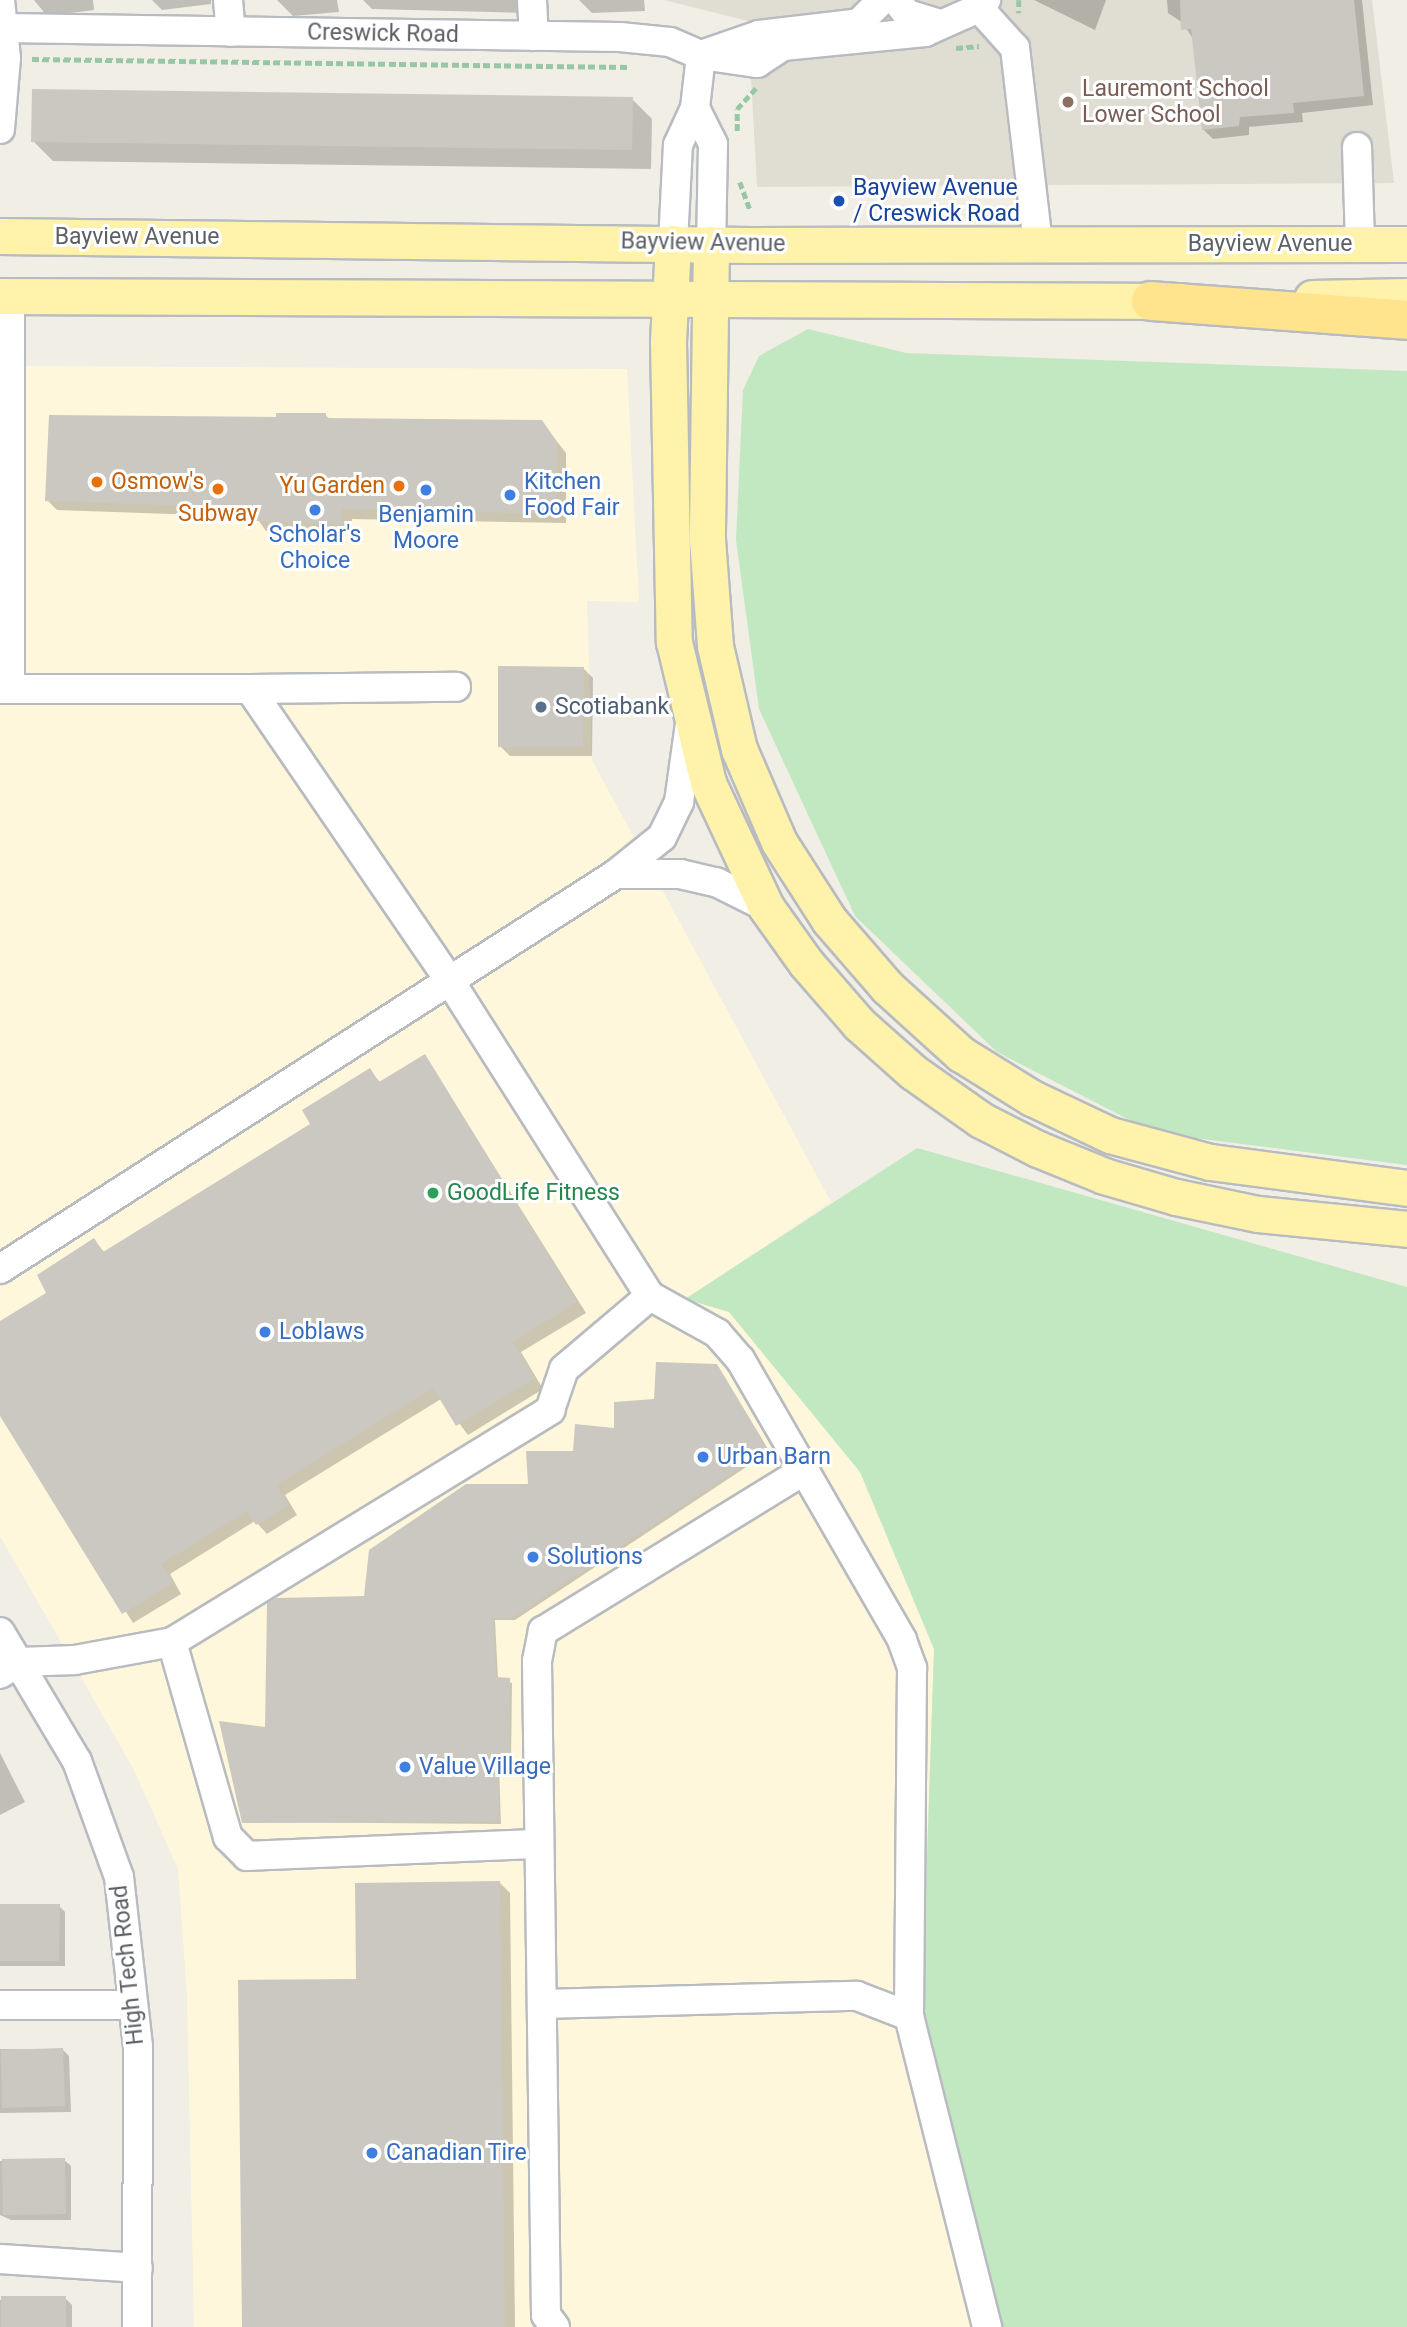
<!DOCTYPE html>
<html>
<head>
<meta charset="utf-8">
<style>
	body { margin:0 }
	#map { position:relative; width:1407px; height:2327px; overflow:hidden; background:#f0eee5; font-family:Roboto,sans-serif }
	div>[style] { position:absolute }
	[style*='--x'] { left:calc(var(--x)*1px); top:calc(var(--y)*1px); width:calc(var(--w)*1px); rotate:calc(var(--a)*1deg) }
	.commercial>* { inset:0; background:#fff7db }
	.education>* { inset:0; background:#e0ddd3 }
	.green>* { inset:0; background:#c1e8c1 }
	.shadow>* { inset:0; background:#0003 }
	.building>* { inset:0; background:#cbc8c2 }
	.path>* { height:4.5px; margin-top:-2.25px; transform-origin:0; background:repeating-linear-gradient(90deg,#98c7a6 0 7px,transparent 0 10.5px) }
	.roads { filter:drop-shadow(2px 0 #b8bbbf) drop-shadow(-2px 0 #b8bbbf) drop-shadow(0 2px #b8bbbf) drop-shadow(0 -2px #b8bbbf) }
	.minor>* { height:28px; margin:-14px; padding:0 14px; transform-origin:14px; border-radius:14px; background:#fff }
	.major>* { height:35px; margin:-17.5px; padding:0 17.5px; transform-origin:17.5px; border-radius:17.5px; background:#fff2ab }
	.highway>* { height:38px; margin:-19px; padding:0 19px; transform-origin:19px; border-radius:19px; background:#ffe38d }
	.dots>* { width:19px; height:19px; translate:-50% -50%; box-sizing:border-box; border:4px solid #fff; border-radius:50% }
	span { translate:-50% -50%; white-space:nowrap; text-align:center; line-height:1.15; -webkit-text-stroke:6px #fff; paint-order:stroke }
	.street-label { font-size:23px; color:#5d6166 }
	.education-label { font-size:23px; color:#785e54 }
	.left { translate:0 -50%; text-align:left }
	.transit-label { font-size:23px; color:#164399 }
	.food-label { font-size:23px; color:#c56008 }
	.right { translate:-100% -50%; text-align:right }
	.shop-label { font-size:23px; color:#366cbe }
	.service-label { font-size:23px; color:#4e5e75 }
	.leisure-label { font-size:23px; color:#27864d }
</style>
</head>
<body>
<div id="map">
	<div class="commercial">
		<i style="clip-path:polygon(0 366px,627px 369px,639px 602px,587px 601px,592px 760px,831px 1202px,686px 1299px,729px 1312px,860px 1472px,934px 1649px,922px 2005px,1000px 2327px,194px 2327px,187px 1996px,178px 1869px,134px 1770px,0 1536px)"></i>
	</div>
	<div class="education">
		<i style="clip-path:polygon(664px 0,1372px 0,1394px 183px,757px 187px,748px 21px)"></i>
	</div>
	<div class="green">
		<i style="clip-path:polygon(808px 329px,906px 353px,1407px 371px,1407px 1165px,1155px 1133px,997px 1052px,855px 916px,759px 709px,736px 540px,743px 390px,759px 356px)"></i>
		<i style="clip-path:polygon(917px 1148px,1407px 1287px,1407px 2327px,1000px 2327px,922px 2005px,934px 1649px,860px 1472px,729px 1312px,685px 1299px)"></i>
	</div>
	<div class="shadow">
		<i style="clip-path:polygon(34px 0,93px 0,94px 10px,47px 16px)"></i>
		<i style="clip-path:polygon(152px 0,211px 0,211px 4px,162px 10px)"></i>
		<i style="clip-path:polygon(277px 0,337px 0,339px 12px,293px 16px)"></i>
		<i style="clip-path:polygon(363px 0,528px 0,527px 13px,372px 9px)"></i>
		<i style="clip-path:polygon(579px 0,644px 0,645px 11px,592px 13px)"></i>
		<i style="clip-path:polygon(1034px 0,1106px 0,1095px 30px)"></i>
		<i style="clip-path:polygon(1167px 0,1362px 0,1373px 105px,1302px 113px,1303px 122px,1249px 127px,1249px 135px,1213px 139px,1203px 129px,1193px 39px,1183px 23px,1168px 13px)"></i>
		<i style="clip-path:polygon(632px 99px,652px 119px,651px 169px,53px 161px,33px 141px)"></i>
		<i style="clip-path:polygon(325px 415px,330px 419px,541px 421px,566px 453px,566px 523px,352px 519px,352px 534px,266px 531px,256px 517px,57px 510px,47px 500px,277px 419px)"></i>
		<i style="clip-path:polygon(583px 668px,593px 678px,592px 756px,510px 756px,500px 746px)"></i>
		<i style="clip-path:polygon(425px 1056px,586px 1313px,521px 1352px,543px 1389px,468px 1435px,441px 1399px,285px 1495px,297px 1515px,267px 1534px,255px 1521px,170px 1574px,181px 1594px,133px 1623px,0 1412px,0 1323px,48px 1294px,94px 1240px,105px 1253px,313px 1125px,370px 1071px,381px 1083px)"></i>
		<i style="clip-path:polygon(719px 1369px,769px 1452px,515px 1620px,495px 1620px,498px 1679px,512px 1683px,511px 1764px,499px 1766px,501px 1824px,243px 1822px,266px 1729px,366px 1598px,656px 1400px)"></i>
		<i style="clip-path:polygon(0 1753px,25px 1802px,0 1815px)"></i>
		<i style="clip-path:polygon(500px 1883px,510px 1893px,515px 2327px,244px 2327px,357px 1980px)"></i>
		<i style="clip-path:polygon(0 1906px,59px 1906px,65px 1912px,65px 1966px,0 1966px)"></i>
		<i style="clip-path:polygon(0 2049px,63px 2050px,69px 2056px,71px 2112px,0 2113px)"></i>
		<i style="clip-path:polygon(64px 2160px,71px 2166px,71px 2220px,11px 2220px,0 2215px,0 2161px)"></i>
		<i style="clip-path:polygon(65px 2298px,72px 2305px,72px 2327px,0 2327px,0 2300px)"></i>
	</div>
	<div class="building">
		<i style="clip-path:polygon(1180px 0,1354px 0,1364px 96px,1293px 103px,1294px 113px,1240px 117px,1239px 126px,1202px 130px,1191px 29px,1181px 30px)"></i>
		<i style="clip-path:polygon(32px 89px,633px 97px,632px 150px,31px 142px)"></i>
		<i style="clip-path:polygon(276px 413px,326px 413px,326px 418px,542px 420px,557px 442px,556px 514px,342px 509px,342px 524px,255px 521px,255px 508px,45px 501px,49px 415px,276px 417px)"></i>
		<i style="clip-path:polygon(498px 666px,584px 667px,583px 747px,498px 747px)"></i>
		<i style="clip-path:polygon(425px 1054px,577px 1302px,513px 1342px,535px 1378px,456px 1426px,433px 1388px,276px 1485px,288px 1505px,256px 1525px,247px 1511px,161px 1564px,173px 1583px,122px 1614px,0 1416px,0 1321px,46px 1293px,37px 1275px,94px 1238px,103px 1252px,310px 1124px,302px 1110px,370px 1068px,379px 1082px)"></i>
		<i style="clip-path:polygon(656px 1362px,717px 1364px,768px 1449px,512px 1618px,493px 1618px,496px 1677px,510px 1678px,509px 1762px,497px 1763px,500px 1822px,242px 1823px,219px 1721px,265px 1727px,267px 1603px,276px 1598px,364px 1596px,369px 1550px,466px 1484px,528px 1484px,526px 1451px,573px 1451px,575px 1424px,614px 1428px,614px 1402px,654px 1399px)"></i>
		<i style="clip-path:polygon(500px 1881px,505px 2327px,242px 2327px,238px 1980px,356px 1979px,355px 1883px)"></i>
		<i style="clip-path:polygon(0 1904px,60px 1904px,59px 1961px,0 1961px)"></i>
		<i style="clip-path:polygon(63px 2048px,65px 2106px,2px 2108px,1px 2050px)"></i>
		<i style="clip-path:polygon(65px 2158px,66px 2214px,3px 2215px,2px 2159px)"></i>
		<i style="clip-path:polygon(1px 2296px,66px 2296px,66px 2327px,1px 2327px)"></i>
	</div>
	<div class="path">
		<i style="--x:1019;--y:0;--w:13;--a:90"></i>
		<i style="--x:956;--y:48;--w:23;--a:-5"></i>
		<i style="--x:32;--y:59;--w:596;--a:0.77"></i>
		<i style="--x:737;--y:131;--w:22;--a:-90"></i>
		<i style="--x:737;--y:109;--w:28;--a:-48"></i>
		<i style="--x:740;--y:182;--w:29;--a:70"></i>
	</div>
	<div class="roads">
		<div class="minor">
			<i style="--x:228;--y:0;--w:32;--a:85"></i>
			<i style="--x:532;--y:0;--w:36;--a:87"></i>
			<i style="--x:896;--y:0;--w:18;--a:52"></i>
			<i style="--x:907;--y:14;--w:34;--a:17"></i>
			<i style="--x:979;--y:8;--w:54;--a:48"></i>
			<i style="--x:1015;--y:48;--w:197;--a:83.3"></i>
			<i style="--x:3;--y:28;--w:617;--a:0.84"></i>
			<i style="--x:620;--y:37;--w:50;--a:5.7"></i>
			<i style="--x:670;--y:42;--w:34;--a:23"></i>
			<i style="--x:701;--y:55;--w:57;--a:8.1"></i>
			<i style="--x:757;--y:63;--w:31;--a:-33"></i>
			<i style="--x:783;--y:46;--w:143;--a:-5.6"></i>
			<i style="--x:925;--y:32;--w:59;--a:-24"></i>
			<i style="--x:979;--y:8;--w:11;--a:-49"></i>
			<i style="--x:707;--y:53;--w:55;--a:-19.1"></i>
			<i style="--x:759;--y:35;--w:101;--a:-6.8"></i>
			<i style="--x:859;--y:23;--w:33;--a:-45"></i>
			<i style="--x:695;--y:108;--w:40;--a:63.4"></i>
			<i style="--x:713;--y:144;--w:100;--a:91.1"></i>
			<i style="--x:0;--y:129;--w:71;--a:-85.2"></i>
			<i style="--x:6;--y:58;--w:58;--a:-95.9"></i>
			<i style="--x:1357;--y:147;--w:97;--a:88.2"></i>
			<i style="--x:673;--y:243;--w:98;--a:-87.1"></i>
			<i style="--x:678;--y:145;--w:41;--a:-65.3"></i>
			<i style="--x:695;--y:108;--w:53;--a:-83.5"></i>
			<i style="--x:0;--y:689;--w:250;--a:0"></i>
			<i style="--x:250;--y:689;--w:354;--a:55.6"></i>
			<i style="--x:450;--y:981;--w:373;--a:57.6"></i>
			<i style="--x:650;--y:1296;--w:77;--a:28.9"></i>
			<i style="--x:717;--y:1333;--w:35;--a:49"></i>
			<i style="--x:740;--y:1359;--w:324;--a:60"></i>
			<i style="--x:902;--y:1640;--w:30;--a:70"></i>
			<i style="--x:912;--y:1668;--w:348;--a:90.5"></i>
			<i style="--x:909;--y:2016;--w:321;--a:75.9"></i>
			<i style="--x:10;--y:689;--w:393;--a:-90"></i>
			<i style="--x:250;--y:689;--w:206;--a:-0.6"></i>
			<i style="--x:616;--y:874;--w:64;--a:0"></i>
			<i style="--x:680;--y:874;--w:37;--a:13"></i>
			<i style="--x:716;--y:882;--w:56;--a:26.6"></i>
			<i style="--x:0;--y:1269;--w:732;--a:-32.67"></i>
			<i style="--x:616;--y:874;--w:59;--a:-38.8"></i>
			<i style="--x:662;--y:837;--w:39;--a:-64"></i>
			<i style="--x:679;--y:802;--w:79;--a:-82"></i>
			<i style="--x:0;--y:1632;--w:150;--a:59.2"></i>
			<i style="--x:77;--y:1761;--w:123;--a:70.1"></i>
			<i style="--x:119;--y:1877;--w:171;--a:83.6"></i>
			<i style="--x:138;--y:2047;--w:280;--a:90.2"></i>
			<i style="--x:172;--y:1642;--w:203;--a:74"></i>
			<i style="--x:228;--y:1837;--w:27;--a:45"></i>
			<i style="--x:247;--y:1856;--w:292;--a:-2.4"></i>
			<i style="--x:0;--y:1674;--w:22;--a:-32"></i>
			<i style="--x:19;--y:1662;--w:56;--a:-2"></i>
			<i style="--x:75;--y:1660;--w:99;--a:-10.5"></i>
			<i style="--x:172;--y:1642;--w:444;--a:-31.5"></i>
			<i style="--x:550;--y:1410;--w:43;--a:-71.1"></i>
			<i style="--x:564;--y:1369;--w:113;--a:-40.3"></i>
			<i style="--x:542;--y:2004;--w:315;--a:-1.5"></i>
			<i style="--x:857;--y:1996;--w:56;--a:21"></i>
			<i style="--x:0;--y:2005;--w:133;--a:0"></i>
			<i style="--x:0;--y:2259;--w:138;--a:3.7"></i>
			<i style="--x:555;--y:2327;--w:15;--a:-127"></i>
			<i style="--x:546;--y:2315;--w:654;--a:-90.79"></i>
			<i style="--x:537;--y:1661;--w:31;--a:-79"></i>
			<i style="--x:543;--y:1631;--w:308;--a:-31.6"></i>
		</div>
		<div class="major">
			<i style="--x:0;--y:236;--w:750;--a:0.69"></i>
			<i style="--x:750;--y:245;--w:657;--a:-0.09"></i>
			<i style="--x:673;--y:243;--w:98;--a:92.9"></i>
			<i style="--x:668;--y:341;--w:301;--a:88.9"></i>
			<i style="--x:674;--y:642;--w:145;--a:76.4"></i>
			<i style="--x:708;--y:783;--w:137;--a:64.9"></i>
			<i style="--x:766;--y:907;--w:69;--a:54.5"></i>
			<i style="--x:806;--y:963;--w:81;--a:49"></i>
			<i style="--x:859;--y:1024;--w:72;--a:41.6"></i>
			<i style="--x:913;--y:1072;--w:83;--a:35.2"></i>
			<i style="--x:981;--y:1120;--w:64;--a:27"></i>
			<i style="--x:1038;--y:1149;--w:71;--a:22.2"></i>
			<i style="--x:1104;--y:1176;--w:75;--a:16.3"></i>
			<i style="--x:1176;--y:1197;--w:84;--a:11.7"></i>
			<i style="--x:1258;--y:1214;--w:150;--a:5.7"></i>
			<i style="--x:711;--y:244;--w:295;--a:90.8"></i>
			<i style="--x:707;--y:539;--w:107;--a:85.7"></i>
			<i style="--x:715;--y:646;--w:106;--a:76.9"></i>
			<i style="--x:739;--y:749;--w:101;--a:66.7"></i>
			<i style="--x:779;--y:842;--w:93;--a:57.3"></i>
			<i style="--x:829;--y:920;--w:89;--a:49.1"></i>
			<i style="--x:887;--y:987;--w:100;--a:42.2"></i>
			<i style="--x:961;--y:1054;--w:84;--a:31.8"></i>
			<i style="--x:1032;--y:1098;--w:86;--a:25.4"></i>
			<i style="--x:1110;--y:1135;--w:104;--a:15.1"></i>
			<i style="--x:1210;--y:1162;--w:199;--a:7.5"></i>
			<i style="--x:0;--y:296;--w:1179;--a:0.24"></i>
			<i style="--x:1312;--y:298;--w:95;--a:-1.2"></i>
		</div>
		<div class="highway">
			<i style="--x:1151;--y:301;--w:257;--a:4.2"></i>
		</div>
	</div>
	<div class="dots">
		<i style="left:1068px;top:102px;background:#8d6e63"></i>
		<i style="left:839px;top:201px;background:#1a4fb4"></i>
		<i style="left:97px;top:482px;background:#e8710a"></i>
		<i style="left:399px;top:486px;background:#e8710a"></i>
		<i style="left:218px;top:489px;background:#e8710a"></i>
		<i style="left:426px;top:490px;background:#3f7fe0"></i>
		<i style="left:510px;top:495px;background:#3f7fe0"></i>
		<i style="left:315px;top:510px;background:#3f7fe0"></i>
		<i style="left:541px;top:707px;background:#5c6f8a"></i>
		<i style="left:433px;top:1193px;background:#2e9e5b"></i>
		<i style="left:265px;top:1332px;background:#3f7fe0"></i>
		<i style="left:703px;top:1457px;background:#3f7fe0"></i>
		<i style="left:533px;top:1557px;background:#3f7fe0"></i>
		<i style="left:405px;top:1767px;background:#3f7fe0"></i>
		<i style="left:372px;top:2153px;background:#3f7fe0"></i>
	</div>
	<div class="street-label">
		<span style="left:383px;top:34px;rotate:1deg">Creswick Road</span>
		<span style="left:137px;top:237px">Bayview Avenue</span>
		<span style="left:703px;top:243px;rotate:1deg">Bayview Avenue</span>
		<span style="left:1270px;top:244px">Bayview Avenue</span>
		<span style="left:128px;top:1965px;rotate:-96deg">High Tech Road</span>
	</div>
	<div class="education-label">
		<span class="left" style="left:1082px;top:102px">Lauremont School<br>Lower School</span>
	</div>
	<div class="transit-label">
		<span class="left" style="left:853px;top:201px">Bayview Avenue<br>/ Creswick Road</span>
	</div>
	<div class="food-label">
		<span class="left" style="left:111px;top:482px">Osmow's</span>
		<span class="right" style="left:385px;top:486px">Yu Garden</span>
		<span style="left:218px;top:514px">Subway</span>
	</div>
	<div class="shop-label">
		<span class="left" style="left:524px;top:495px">Kitchen<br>Food Fair</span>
		<span style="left:426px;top:528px">Benjamin<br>Moore</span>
		<span style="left:315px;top:548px">Scholar's<br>Choice</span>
		<span class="left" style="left:279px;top:1332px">Loblaws</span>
		<span class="left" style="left:717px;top:1457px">Urban Barn</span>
		<span class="left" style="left:547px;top:1557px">Solutions</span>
		<span class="left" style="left:419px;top:1767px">Value Village</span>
		<span class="left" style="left:386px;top:2153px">Canadian Tire</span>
	</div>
	<div class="service-label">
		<span class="left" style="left:555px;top:707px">Scotiabank</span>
	</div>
	<div class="leisure-label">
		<span class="left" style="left:447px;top:1193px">GoodLife Fitness</span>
	</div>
</div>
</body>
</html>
